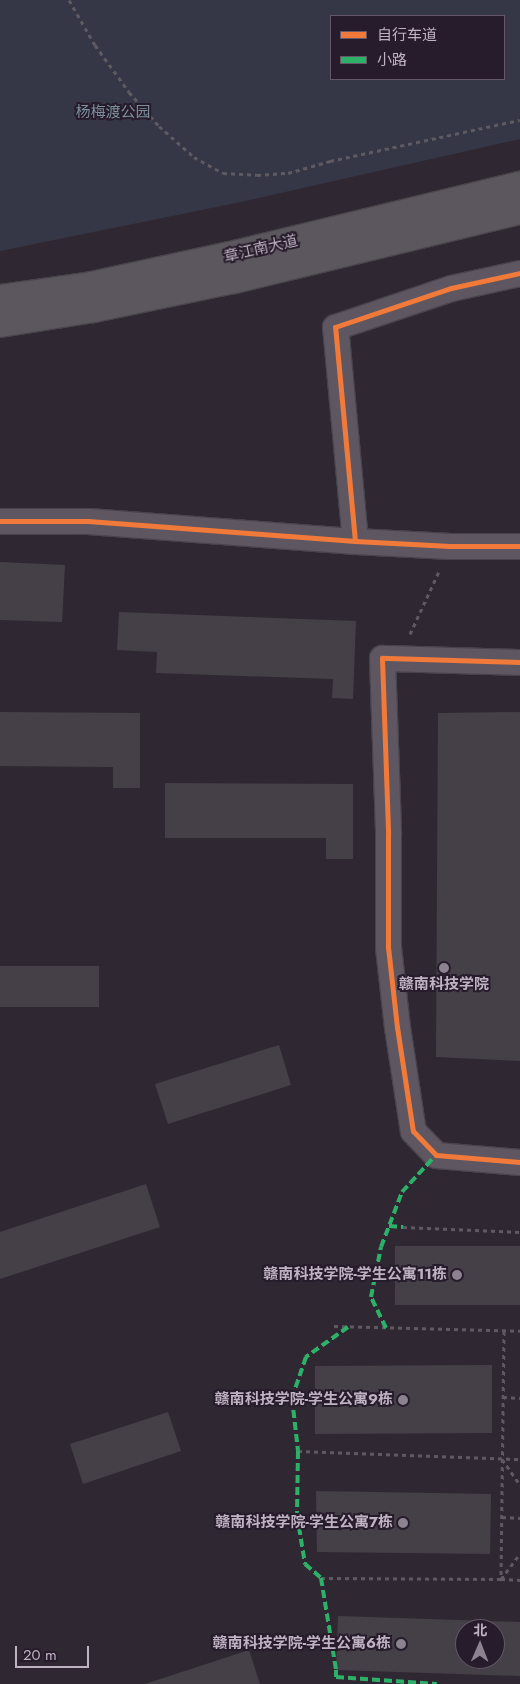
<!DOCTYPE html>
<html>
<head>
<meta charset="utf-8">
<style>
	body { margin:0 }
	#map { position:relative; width:520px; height:1684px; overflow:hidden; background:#2f2832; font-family:Jost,"Noto Sans SC",sans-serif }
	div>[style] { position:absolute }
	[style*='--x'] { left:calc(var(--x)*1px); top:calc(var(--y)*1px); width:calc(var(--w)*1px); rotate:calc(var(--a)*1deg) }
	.green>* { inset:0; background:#363746 }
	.building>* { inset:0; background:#453f48 }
	.path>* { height:3px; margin-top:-1.5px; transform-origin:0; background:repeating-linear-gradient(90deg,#5f5961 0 4px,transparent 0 8px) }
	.roads { filter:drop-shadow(1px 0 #49444b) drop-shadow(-1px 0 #49444b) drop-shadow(0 1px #49444b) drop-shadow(0 -1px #49444b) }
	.street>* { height:25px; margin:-12.5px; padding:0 12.5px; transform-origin:12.5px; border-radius:12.5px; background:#5e5761 }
	.secondary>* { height:28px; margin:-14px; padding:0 14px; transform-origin:14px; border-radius:14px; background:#5c565e }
	.quiet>* { height:4px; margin-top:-2px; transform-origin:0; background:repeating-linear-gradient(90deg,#2db169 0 8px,transparent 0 12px) }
	.cycleway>* { height:5px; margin:-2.5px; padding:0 2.5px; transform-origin:2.5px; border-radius:2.5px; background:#f17a3a }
	.dots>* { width:14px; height:14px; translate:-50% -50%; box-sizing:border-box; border:2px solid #271c2b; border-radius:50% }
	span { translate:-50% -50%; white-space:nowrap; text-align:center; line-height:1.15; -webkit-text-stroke:4px #271c2b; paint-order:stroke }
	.park-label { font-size:15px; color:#7b8f9c }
	.street-label { font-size:15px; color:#bfb2c3 }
	.poi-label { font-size:15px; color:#bfb2c3; font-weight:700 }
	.right { translate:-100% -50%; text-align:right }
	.legend { position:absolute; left:330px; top:15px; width:175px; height:65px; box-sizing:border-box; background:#271c2b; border:1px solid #645868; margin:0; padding:6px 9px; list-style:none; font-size:15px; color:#bfb2c3 }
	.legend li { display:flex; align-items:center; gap:10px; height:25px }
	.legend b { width:25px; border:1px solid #645868 }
	.north { position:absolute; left:455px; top:1619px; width:50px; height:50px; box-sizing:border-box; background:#271c2b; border:1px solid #645868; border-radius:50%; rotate:1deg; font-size:14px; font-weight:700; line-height:20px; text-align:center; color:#bfb2c3 }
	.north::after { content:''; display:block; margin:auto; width:18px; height:22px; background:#8d8290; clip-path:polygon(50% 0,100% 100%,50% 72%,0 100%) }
	.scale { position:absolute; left:15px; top:1646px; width:74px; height:22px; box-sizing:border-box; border:2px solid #bfb2c3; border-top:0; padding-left:6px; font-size:15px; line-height:18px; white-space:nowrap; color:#bfb2c3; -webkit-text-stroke:4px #271c2b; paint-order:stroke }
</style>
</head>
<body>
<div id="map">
	<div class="green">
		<i style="clip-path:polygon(evenodd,0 0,520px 0,520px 139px,236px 203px,0 251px,0 0,331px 16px,504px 16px,504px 79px,331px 79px,331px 16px)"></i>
	</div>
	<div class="building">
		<i style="clip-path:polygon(0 562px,65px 565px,62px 622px,0 620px)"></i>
		<i style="clip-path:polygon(119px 612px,356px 621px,353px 699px,332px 698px,333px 679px,156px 673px,157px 652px,117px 650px)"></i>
		<i style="clip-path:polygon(0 712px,140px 713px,140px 788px,113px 788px,113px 767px,0 766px)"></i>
		<i style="clip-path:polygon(520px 712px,520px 1061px,436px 1057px,438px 713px)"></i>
		<i style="clip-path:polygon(165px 783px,353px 784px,353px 859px,326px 859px,326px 838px,165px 838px)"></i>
		<i style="clip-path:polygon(0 966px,99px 966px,99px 1007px,0 1007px)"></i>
		<i style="clip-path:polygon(279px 1045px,291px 1085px,168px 1124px,155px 1084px)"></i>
		<i style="clip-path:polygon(146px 1184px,160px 1227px,0 1279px,0 1232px)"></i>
		<i style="clip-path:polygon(395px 1246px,520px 1246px,520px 1305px,395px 1305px)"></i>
		<i style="clip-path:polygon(492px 1365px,492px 1433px,315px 1434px,315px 1366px)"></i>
		<i style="clip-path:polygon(168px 1412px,181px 1451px,83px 1484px,70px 1444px)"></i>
		<i style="clip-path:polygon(316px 1491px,491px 1494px,490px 1554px,317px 1552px)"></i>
		<i style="clip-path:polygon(evenodd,338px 1616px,520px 1622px,520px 1676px,336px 1670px,338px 1616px,465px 1629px,495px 1629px,495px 1659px,465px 1659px,465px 1629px)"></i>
		<i style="clip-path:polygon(249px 1650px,260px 1684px,145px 1684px)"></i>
	</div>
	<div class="path">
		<i style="--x:69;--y:0;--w:52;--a:60"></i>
		<i style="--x:95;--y:45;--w:58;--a:54.1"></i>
		<i style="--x:129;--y:92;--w:45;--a:48.6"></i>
		<i style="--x:159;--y:126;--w:47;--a:41.5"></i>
		<i style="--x:194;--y:157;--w:33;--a:29"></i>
		<i style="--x:223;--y:173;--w:34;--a:3"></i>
		<i style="--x:257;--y:175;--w:31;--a:-4"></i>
		<i style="--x:288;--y:173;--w:44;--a:-15.9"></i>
		<i style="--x:330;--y:161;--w:194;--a:-12.2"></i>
		<i style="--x:410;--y:634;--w:72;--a:-65.2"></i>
		<i style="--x:403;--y:1227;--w:117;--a:2.4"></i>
		<i style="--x:334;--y:1326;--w:186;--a:1.5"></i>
		<i style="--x:504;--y:1331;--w:248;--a:90.7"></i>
		<i style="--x:501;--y:1579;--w:19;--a:3"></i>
		<i style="--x:503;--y:1397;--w:17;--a:3"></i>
		<i style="--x:298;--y:1451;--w:222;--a:2.1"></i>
		<i style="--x:502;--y:1459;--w:32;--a:55"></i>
		<i style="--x:502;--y:1517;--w:18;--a:3"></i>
		<i style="--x:321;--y:1578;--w:180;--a:0.3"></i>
		<i style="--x:501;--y:1579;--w:31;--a:-53"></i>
	</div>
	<div class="roads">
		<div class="street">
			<i style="--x:0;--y:521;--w:88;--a:0"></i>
			<i style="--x:88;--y:521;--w:268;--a:4.3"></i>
			<i style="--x:355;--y:541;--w:95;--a:3"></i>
			<i style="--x:450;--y:546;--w:70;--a:0"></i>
			<i style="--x:355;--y:541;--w:215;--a:-95.3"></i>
			<i style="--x:335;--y:327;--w:122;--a:-18.6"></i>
			<i style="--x:451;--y:288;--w:71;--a:-12.3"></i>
			<i style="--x:520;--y:662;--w:138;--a:-178.3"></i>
			<i style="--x:382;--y:658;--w:176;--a:88"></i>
			<i style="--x:388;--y:834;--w:113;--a:90"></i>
			<i style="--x:388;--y:947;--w:81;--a:83.6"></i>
			<i style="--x:397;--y:1027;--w:105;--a:81.3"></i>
			<i style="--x:413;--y:1131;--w:33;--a:46"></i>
			<i style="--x:436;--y:1155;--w:84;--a:4.8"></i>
		</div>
		<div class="secondary">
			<i style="--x:0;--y:299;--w:93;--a:-8"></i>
			<i style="--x:92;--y:286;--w:141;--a:-12.3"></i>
			<i style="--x:230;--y:256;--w:298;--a:-13.6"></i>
			<i style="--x:0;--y:323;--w:95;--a:-9.1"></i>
			<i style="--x:94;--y:308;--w:143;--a:-11.7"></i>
			<i style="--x:234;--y:279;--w:294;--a:-13.6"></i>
		</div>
	</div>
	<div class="quiet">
		<i style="--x:389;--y:1226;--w:14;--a:4"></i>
		<i style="--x:348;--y:1327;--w:52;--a:144.5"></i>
		<i style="--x:306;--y:1357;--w:43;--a:108.9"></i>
		<i style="--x:292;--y:1398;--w:53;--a:83.5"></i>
		<i style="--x:298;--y:1451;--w:64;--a:90.9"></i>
		<i style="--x:297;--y:1515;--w:50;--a:80.7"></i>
		<i style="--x:305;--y:1564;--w:21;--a:41"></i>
		<i style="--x:321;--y:1578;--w:93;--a:80.7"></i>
		<i style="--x:336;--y:1670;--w:7;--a:90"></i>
		<i style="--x:336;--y:1677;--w:101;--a:4"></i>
		<i style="--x:386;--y:1328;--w:34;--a:-116"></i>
		<i style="--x:371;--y:1297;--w:51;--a:-78.7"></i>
		<i style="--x:381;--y:1247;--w:59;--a:-69.1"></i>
		<i style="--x:402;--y:1192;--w:50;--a:-47.4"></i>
	</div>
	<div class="cycleway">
		<i style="--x:0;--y:521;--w:88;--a:0"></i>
		<i style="--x:88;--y:521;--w:268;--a:4.3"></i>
		<i style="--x:355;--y:541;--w:95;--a:3"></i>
		<i style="--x:450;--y:546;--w:70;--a:0"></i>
		<i style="--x:355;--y:541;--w:215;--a:-95.3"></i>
		<i style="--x:335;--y:327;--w:122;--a:-18.6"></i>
		<i style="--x:451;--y:288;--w:71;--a:-12.3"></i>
		<i style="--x:520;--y:662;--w:138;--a:-178.3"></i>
		<i style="--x:382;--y:658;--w:176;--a:88"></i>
		<i style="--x:388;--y:834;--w:113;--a:90"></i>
		<i style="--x:388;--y:947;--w:81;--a:83.6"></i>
		<i style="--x:397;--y:1027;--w:105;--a:81.3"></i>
		<i style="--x:413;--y:1131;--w:33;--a:46"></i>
		<i style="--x:436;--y:1155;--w:84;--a:4.8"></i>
	</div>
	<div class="dots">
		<i style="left:444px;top:968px;background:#8d8290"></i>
		<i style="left:457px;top:1275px;background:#8d8290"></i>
		<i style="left:403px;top:1400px;background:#8d8290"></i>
		<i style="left:403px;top:1523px;background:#8d8290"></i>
		<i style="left:401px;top:1644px;background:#8d8290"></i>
	</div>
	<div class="park-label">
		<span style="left:113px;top:113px">杨梅渡公园</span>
	</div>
	<div class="street-label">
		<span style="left:261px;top:249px;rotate:-13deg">章江南大道</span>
	</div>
	<div class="poi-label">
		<span style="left:444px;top:985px">赣南科技学院</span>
		<span class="right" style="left:447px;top:1275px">赣南科技学院-学生公寓11栋</span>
		<span class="right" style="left:393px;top:1400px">赣南科技学院-学生公寓9栋</span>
		<span class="right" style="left:393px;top:1523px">赣南科技学院-学生公寓7栋</span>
		<span class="right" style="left:391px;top:1644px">赣南科技学院-学生公寓6栋</span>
	</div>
	<ul class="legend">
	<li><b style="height:6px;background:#f17a3a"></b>自行车道</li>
	<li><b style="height:6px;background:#2db169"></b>小路</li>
	</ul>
	<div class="north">北</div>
	<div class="scale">20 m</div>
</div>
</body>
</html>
